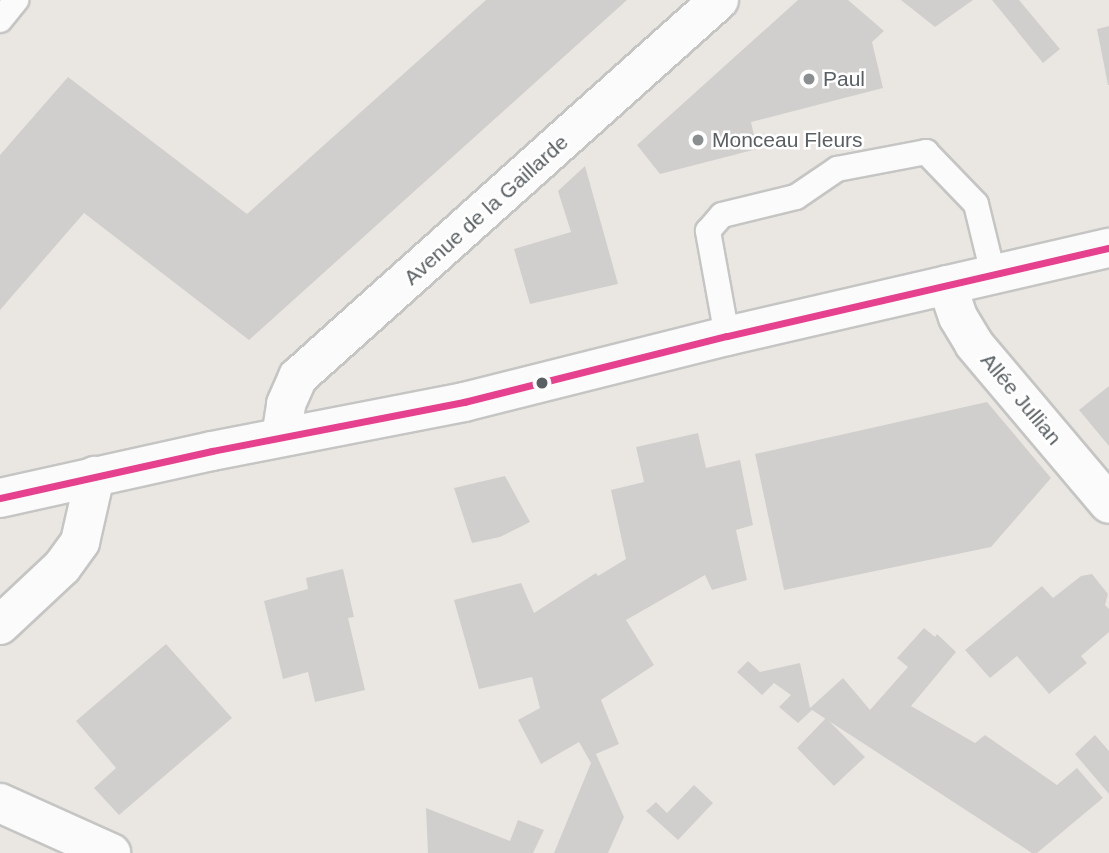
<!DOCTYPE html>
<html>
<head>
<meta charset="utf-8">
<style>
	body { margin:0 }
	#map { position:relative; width:1109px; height:853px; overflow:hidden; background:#eae7e3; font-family:Helvetica,sans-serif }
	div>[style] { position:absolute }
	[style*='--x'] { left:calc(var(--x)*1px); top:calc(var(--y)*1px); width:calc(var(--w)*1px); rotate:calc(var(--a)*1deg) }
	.building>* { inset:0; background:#d1cfcd }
	.roads { filter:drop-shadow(2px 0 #c5c5c4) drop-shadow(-2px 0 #c5c5c4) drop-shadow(0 2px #c5c5c4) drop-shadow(0 -2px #c5c5c4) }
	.service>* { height:24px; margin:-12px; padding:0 12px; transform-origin:12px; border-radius:12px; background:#fcfbfb }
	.minor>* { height:38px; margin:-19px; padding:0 19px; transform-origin:19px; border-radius:19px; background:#fcfbfb }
	.tertiary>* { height:38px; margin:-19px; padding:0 19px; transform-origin:19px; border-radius:19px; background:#fcfbfb }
	.bus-1>* { height:7px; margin:-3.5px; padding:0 3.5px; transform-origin:3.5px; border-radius:3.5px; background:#e6418e }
	.dots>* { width:19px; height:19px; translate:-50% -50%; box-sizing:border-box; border:4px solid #fff; border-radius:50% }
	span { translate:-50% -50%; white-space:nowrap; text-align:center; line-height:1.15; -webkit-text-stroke:5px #fff; paint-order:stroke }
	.poi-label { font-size:21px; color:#595f62 }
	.left { translate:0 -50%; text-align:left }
	.street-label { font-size:21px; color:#595f62 }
</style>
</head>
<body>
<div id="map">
	<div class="building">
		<i style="clip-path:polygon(486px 0,627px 0,249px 340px,84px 213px,0 310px,0 155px,68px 77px,247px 214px)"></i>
		<i style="clip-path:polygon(798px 0,848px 0,884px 31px,872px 42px,883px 88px,751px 122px,757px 149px,660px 174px,637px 145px)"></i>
		<i style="clip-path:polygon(901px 0,973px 0,935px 27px)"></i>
		<i style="clip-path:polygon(992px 0,1019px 0,1060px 49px,1043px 63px)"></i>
		<i style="clip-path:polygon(1109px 26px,1109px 85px,1108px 85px,1097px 29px)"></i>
		<i style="clip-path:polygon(585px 166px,618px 284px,530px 304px,514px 249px,571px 232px,558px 191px)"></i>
		<i style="clip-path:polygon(1109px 386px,1109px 446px,1079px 410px)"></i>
		<i style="clip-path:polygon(987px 402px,1051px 478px,991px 547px,784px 590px,755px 454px)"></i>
		<i style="clip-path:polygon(698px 433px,706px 468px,740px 460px,753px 525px,736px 530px,747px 580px,712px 590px,705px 575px,626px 620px,654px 665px,601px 700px,619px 744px,596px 754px,624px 817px,608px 853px,554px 853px,591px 763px,579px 742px,541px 764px,518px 720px,540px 708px,532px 677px,479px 689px,454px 600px,521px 583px,534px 613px,596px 573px,598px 576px,626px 559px,611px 490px,644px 482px,636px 447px)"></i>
		<i style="clip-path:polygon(505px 476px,530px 522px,500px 537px,472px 543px,454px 488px)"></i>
		<i style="clip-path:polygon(343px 569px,354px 617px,348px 618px,365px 690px,315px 702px,308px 672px,283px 679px,264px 601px,308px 589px,306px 578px)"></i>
		<i style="clip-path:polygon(1092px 574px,1108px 594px,1105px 605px,1109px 609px,1109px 632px,1081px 656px,1087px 663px,1049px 694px,1017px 656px,990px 678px,965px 650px,1042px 586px,1053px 598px,1081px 576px)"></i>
		<i style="clip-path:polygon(924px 628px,935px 637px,937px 634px,956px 652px,911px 706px,975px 743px,985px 735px,1057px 785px,1077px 768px,1103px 798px,1037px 853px,1032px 853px,812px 710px,798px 723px,779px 707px,791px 695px,774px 683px,762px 695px,737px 672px,748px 661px,760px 672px,800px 663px,810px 708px,843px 678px,870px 710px,908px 667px,897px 658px)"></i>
		<i style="clip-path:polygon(166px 644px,232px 718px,119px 815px,94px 788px,116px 768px,76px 721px)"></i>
		<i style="clip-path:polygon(826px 718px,865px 757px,834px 786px,797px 748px)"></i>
		<i style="clip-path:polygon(1095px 735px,1109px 751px,1109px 794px,1075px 754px)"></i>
		<i style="clip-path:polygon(694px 785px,713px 803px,678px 840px,646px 811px,656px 802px,667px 813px)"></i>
		<i style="clip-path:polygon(426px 808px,510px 841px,518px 820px,544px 830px,533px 853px,428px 853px)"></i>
	</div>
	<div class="roads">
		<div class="service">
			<i style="--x:0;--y:20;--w:26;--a:-51"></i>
			<i style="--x:727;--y:336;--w:107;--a:-100.3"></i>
			<i style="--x:708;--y:231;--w:21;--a:-49"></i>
			<i style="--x:722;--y:215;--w:76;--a:-13.7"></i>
			<i style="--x:796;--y:197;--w:50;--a:-34.3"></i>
			<i style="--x:837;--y:169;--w:91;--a:-10.8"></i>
			<i style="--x:926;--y:152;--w:72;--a:46.1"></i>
			<i style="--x:976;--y:204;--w:72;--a:76.3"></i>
		</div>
		<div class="minor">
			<i style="--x:947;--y:285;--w:34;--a:71"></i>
			<i style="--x:958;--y:317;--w:31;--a:59"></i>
			<i style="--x:974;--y:344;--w:209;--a:49.8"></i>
			<i style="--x:0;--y:625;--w:85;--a:-43.1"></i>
			<i style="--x:62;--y:567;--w:31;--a:-54"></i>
			<i style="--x:80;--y:542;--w:68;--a:-77.2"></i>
		</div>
		<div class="tertiary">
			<i style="--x:281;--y:437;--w:33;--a:-81"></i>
			<i style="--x:286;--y:404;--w:30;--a:-66"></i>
			<i style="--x:298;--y:377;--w:565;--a:-41.84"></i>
			<i style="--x:0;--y:498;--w:217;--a:-12.5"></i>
			<i style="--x:212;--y:451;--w:257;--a:-11"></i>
			<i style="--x:464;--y:402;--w:271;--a:-14.1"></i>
			<i style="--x:727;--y:336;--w:392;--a:-13"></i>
			<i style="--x:0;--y:803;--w:122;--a:24.2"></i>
		</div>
	</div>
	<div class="bus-1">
		<i style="--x:0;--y:498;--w:217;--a:-12.5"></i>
		<i style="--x:212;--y:451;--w:257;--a:-11"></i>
		<i style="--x:464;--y:402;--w:271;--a:-14.1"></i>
		<i style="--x:727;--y:336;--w:392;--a:-13"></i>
	</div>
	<div class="dots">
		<i style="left:809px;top:79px;background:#8c8f8f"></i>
		<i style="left:698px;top:140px;background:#8c8f8f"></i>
		<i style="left:542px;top:383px;background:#595f62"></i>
	</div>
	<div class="poi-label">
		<span class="left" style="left:823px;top:79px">Paul</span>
		<span class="left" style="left:712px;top:140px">Monceau Fleurs</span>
	</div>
	<div class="street-label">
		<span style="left:486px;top:210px;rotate:-42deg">Avenue de la Gaillarde</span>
		<span style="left:1021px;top:399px;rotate:50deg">Allée Jullian</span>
	</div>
</div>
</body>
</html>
